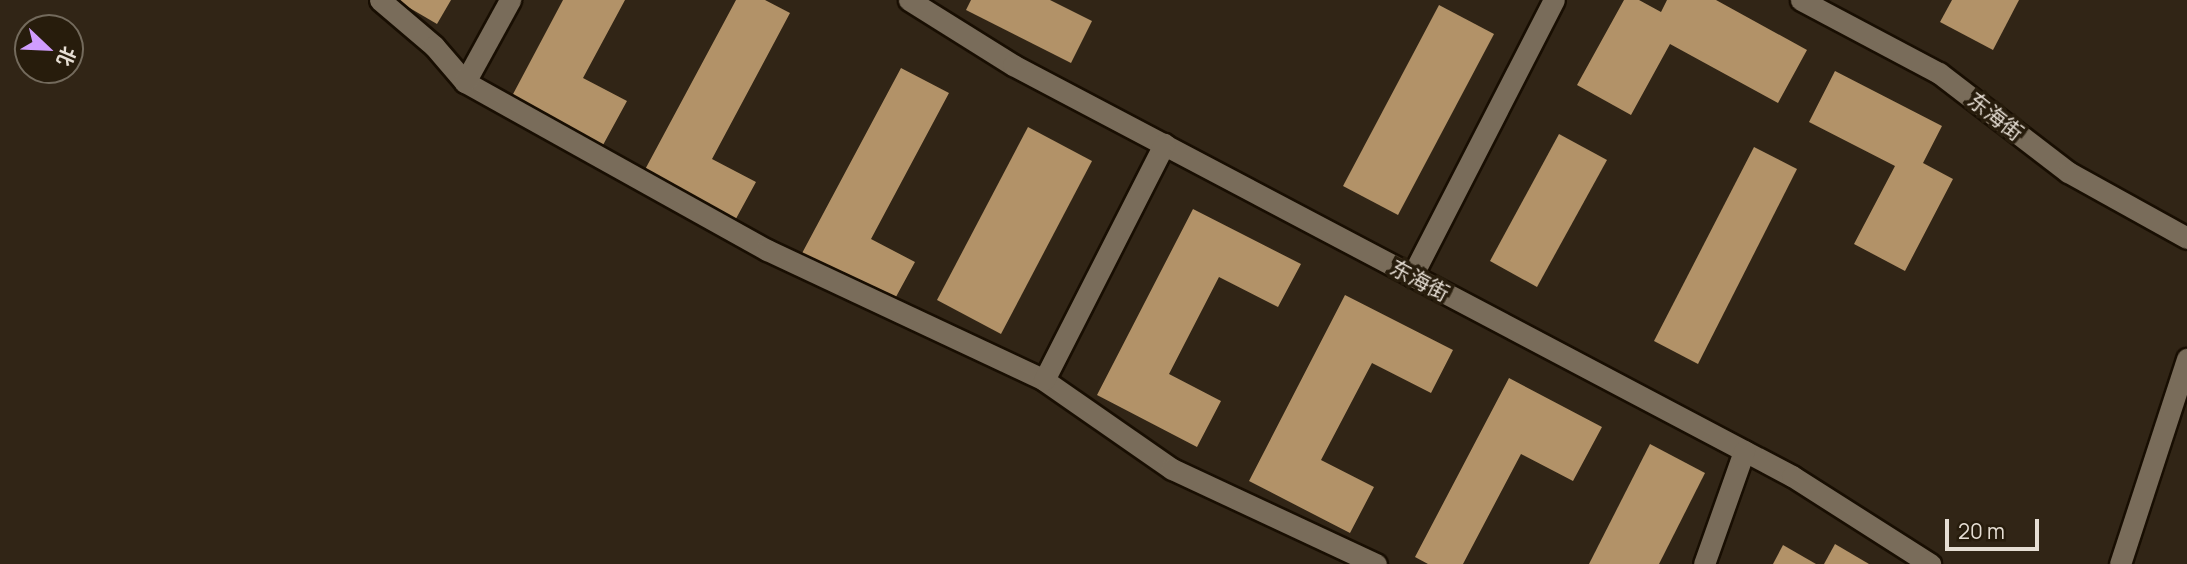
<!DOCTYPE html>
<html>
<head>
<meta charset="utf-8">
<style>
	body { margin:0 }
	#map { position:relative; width:2187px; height:564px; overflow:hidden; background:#312516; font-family:Manrope,"Noto Sans SC",sans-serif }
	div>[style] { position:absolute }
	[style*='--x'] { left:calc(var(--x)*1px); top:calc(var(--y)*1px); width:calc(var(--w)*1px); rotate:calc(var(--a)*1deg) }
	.building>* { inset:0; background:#b29268 }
	.roads { filter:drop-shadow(2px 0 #180e02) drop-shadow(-2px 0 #180e02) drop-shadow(0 2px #180e02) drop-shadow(0 -2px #180e02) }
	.minor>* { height:21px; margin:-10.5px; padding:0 10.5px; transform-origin:10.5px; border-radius:10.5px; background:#796c5a }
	span { translate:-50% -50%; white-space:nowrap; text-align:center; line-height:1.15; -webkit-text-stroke:7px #271c0c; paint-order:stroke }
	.street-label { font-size:21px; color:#e6ded4 }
	.north { position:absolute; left:14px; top:14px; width:70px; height:70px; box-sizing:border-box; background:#271c0c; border:2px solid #736a5c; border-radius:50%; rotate:113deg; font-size:19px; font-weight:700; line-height:28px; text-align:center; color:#e6ded4 }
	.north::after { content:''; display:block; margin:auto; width:24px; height:32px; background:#d09dfe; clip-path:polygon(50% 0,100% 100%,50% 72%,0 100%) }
	.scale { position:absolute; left:1945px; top:519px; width:94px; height:32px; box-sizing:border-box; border:4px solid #e6ded4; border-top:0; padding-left:9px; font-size:21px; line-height:24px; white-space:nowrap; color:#e6ded4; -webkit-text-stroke:5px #271c0c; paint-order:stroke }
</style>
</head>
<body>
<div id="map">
	<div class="building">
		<i style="clip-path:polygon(396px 0,451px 0,437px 24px)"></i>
		<i style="clip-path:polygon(563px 0,625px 0,583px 78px,627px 101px,603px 145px,512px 96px)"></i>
		<i style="clip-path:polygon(736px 0,765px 0,790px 13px,712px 159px,756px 182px,732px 226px,641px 177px)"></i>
		<i style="clip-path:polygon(971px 0,1050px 0,1092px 21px,1071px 63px,966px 10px)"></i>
		<i style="clip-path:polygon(1624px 0,1639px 0,1661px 12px,1667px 0,1716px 0,1807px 50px,1778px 103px,1670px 44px,1631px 115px,1577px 85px)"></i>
		<i style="clip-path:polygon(1952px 0,2019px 0,1993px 50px,1940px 22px)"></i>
		<i style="clip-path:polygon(1439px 5px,1494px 34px,1398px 215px,1343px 186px)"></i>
		<i style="clip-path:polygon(901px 68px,949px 93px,871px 239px,915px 262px,891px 306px,800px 257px)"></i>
		<i style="clip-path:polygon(1835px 71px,1942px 126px,1923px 163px,1953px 179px,1905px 271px,1854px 244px,1895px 166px,1809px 122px)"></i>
		<i style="clip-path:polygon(1028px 127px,1092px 161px,1001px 334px,937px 300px)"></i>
		<i style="clip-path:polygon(1559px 134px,1607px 160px,1537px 287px,1490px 261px)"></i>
		<i style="clip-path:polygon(1754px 147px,1797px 169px,1698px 364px,1654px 341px)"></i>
		<i style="clip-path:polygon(1193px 209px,1301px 264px,1278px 307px,1219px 277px,1169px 374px,1221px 401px,1197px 447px,1097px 395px)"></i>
		<i style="clip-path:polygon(1345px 295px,1453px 350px,1431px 393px,1372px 363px,1321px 460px,1374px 487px,1350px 533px,1249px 481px)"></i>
		<i style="clip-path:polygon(1509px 378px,1602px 427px,1573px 481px,1521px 454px,1463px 564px,1428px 564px,1415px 557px)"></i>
		<i style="clip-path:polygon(1650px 444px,1705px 473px,1659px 564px,1589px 564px)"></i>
		<i style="clip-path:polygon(1835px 544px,1869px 564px,1824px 564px)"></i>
		<i style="clip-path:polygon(1783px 545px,1816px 564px,1773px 564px)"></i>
	</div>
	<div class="roads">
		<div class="minor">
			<i style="--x:380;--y:0;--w:71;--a:40.4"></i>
			<i style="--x:434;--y:46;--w:48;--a:49.3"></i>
			<i style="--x:465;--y:82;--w:346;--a:29.1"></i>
			<i style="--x:767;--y:250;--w:306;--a:25.1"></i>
			<i style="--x:1044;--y:380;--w:156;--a:34.8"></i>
			<i style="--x:1172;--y:469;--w:225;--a:25"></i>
			<i style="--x:909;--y:0;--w:123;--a:32"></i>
			<i style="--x:1013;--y:65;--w:881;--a:27.82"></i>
			<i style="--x:1792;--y:476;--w:164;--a:32.5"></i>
			<i style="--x:1801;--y:0;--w:156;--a:27.9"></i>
			<i style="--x:1939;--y:73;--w:163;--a:37.5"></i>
			<i style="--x:2068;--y:172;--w:136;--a:29"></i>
			<i style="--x:465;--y:82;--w:94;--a:-61.2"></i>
			<i style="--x:1412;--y:276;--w:310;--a:-62.8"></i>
			<i style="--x:1044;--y:380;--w:265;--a:-63"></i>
			<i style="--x:1704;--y:564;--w:120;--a:-70.5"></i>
			<i style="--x:2120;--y:564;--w:216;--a:-71.9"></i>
		</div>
	</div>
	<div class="street-label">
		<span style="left:1996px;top:116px;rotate:38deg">东海街</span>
		<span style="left:1420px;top:280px;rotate:28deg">东海街</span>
	</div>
	<div class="north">北</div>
	<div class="scale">20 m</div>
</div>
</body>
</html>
